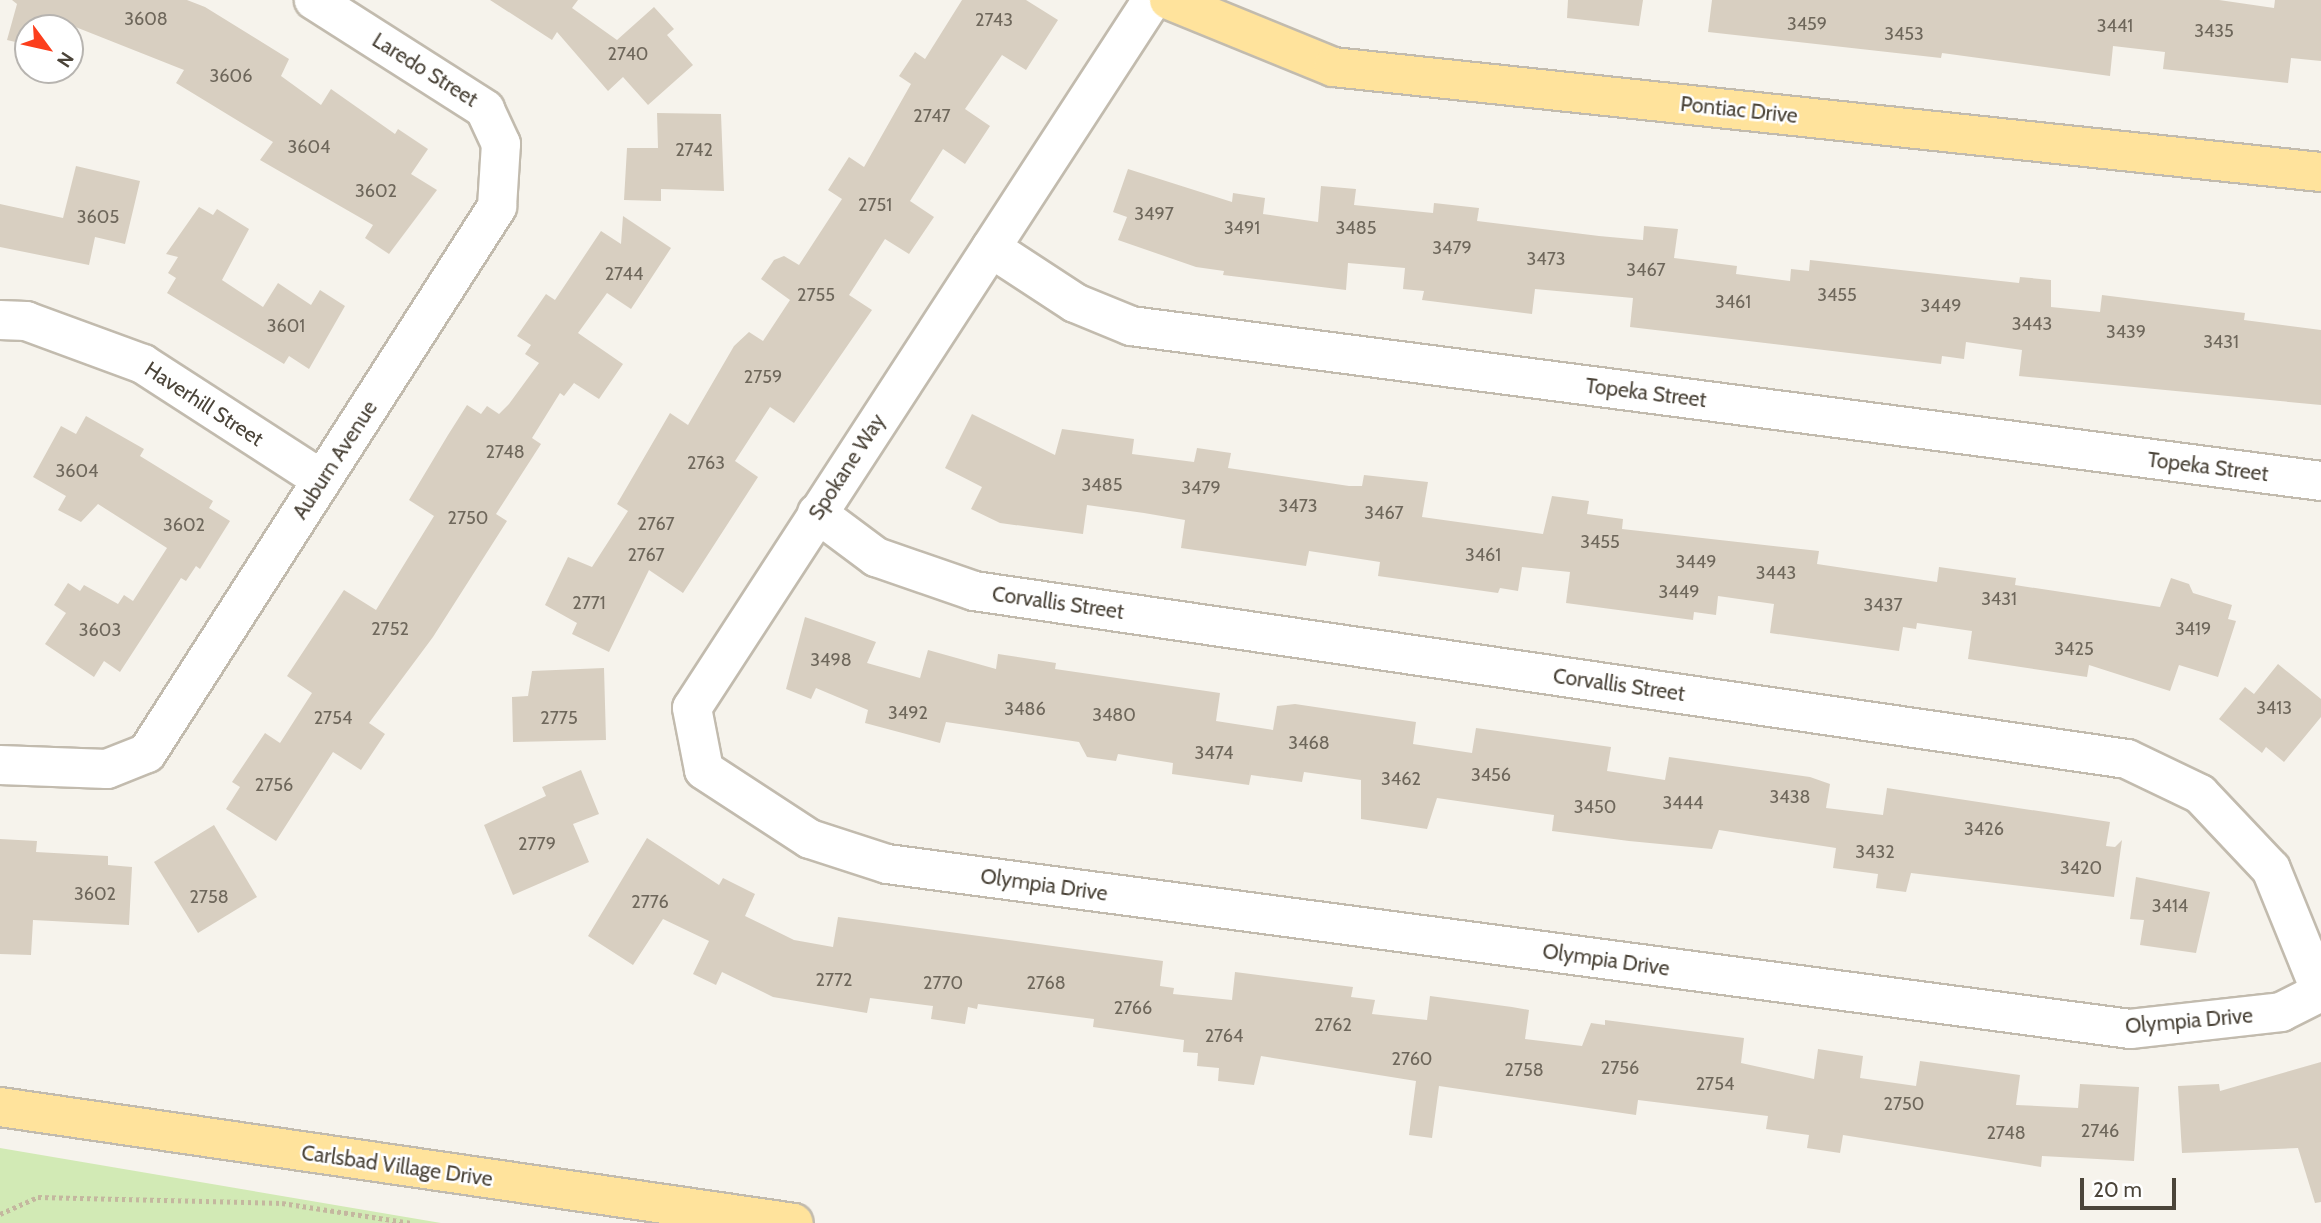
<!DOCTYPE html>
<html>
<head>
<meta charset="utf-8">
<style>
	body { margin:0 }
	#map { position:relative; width:2321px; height:1223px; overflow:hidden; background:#f6f3ec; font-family:Cabin,sans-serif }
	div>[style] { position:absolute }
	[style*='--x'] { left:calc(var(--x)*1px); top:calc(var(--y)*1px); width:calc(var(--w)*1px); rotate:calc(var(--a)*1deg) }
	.green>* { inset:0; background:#d2eab5 }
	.building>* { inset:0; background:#d8cfc1 }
	.path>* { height:4.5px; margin-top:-2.25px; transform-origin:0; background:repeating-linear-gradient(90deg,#c4b79f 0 3.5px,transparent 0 7px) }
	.roads { filter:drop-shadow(2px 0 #c2bbae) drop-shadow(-2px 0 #c2bbae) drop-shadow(0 2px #c2bbae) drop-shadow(0 -2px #c2bbae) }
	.minor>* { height:38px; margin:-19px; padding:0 19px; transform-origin:19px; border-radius:19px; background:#fff }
	.major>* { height:38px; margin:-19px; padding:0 19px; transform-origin:19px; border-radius:19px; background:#ffe39c }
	span { translate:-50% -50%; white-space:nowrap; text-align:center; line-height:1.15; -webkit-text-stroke:5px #fff; paint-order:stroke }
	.number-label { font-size:18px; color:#6e675b }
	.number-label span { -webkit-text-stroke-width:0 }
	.street-label { font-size:21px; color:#4b4439 }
	.north { position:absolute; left:14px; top:14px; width:70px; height:70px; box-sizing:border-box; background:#fff; border:2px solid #b7b4b0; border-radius:50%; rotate:123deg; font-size:19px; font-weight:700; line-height:28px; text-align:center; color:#4b4439 }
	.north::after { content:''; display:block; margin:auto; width:24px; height:32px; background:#fc3f1d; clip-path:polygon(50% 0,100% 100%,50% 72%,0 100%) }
	.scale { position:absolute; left:2080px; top:1178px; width:96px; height:32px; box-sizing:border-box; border:4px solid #4b4439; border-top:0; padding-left:9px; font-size:21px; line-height:24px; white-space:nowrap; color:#4b4439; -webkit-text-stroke:5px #fff; paint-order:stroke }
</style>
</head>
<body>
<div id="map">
	<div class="green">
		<i style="clip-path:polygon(0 1148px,441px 1223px,0 1223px)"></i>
	</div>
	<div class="building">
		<i style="clip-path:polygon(12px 0,187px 0,205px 7px,289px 59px,281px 76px,321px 105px,331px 89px,395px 134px,398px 129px,428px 149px,411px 174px,437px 190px,389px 254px,365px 238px,373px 225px,260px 160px,273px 142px,176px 83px,184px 70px,73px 26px,70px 39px,70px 28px,28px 28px,28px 45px,7px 40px,17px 4px)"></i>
		<i style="clip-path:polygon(490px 0,578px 0,572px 8px,617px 40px,654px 7px,674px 29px,667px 35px,693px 65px,648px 105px,623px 77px,608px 91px,557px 32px,552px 40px)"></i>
		<i style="clip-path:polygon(962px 0,1026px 0,1058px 20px,1026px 70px,1002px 55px,965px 109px,990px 126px,965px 164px,943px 149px,910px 201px,934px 217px,909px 254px,885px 239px,849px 295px,872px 310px,794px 423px,770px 407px,735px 461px,758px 477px,683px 593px,649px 570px,609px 652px,572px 634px,577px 623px,545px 605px,568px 557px,592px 567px,628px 511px,617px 504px,670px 413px,688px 425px,734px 346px,749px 332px,763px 341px,790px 300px,761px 279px,774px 260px,784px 256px,799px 265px,842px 199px,828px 190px,849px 157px,864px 167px,911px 84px,899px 76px,915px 52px,925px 59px)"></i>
		<i style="clip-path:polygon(1568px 0,1643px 0,1639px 26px,1567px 18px)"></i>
		<i style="clip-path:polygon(1712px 0,2219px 0,2274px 8px,2275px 0,2321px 0,2321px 61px,2291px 58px,2288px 83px,2163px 69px,2165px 52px,2113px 46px,2110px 76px,1942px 53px,1941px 58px,1708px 32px)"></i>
		<i style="clip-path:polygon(657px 113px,721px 114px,724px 191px,661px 189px,661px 201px,624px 200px,627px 148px,658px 148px)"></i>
		<i style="clip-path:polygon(76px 166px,140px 181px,125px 244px,95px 237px,89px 265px,0 247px,0 204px,63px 218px)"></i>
		<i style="clip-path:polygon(1128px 169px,1232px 202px,1233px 193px,1265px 198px,1263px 214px,1318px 222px,1321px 186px,1356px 189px,1354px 205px,1433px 213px,1434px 203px,1479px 208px,1477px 221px,1599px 236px,1643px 240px,1644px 226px,1678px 229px,1674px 258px,1737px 266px,1736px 274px,1790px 281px,1791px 269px,1809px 271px,1810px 260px,2019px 283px,2020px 277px,2051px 280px,2051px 307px,2100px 312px,2102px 295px,2245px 313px,2244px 320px,2321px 330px,2321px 405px,2019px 376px,2022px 350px,1966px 342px,1964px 359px,1942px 356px,1941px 364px,1630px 327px,1633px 298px,1535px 289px,1532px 314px,1422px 300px,1424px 291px,1403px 289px,1405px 268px,1348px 263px,1346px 290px,1223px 275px,1224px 271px,1196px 267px,1118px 240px,1127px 217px,1113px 212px)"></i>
		<i style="clip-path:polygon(199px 207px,213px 215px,217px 209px,249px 229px,222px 280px,263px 307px,278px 283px,311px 305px,320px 290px,345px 306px,309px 369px,289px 356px,284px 364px,167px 293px,176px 278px,168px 273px,178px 257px,166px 254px)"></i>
		<i style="clip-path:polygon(623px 216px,671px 248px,631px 309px,607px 293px,578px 333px,623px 364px,599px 399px,574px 383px,564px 396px,560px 393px,532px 438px,541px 444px,496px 514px,507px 521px,433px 637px,369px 723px,385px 734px,361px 770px,333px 752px,276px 841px,226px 809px,240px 787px,232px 782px,265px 733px,280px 743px,312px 693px,287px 676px,344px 590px,376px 610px,434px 516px,409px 500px,448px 435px,467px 405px,481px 414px,487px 406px,499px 414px,509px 404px,539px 363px,525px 354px,531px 345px,517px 336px,546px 294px,555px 300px,601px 231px,621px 244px)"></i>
		<i style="clip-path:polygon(972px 414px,1055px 455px,1062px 429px,1134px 439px,1132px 454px,1194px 462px,1197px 448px,1231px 453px,1228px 468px,1349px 486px,1362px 486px,1364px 475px,1428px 482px,1422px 517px,1543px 534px,1552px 496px,1589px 501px,1587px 514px,1623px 519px,1622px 529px,1819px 551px,1817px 564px,1937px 582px,1939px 567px,2016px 578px,2015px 585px,2160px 607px,2171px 578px,2189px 584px,2193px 593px,2232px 605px,2228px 619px,2236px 621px,2218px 677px,2179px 665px,2170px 691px,2089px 665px,2087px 677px,1968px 659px,1972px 631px,1917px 623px,1916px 629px,1903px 627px,1899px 651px,1770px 633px,1774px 604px,1718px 596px,1716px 615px,1694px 612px,1693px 620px,1566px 603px,1570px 572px,1522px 567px,1518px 591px,1500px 588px,1498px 593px,1378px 576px,1380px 562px,1309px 551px,1306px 566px,1181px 548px,1185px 520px,1144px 513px,1087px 505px,1083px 534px,1000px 523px,971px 509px,982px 487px,945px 468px)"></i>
		<i style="clip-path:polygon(86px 416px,144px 449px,140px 456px,213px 501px,209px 508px,230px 521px,200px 569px,196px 566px,186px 581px,181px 578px,120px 672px,104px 661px,94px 677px,45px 644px,66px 613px,54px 605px,68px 583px,80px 591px,84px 585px,118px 604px,124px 595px,133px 601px,167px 548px,98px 504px,81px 522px,58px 510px,66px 496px,33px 477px,61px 426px,76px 434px)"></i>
		<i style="clip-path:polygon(805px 617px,876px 642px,867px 663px,920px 678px,928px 650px,996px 669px,998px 654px,1056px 663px,1055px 669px,1220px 693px,1216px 721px,1273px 730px,1277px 706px,1295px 704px,1416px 722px,1413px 744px,1472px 753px,1476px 728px,1611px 747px,1607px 771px,1665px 780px,1669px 757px,1810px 777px,1830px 784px,1826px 808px,1883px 815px,1887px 788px,2110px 822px,2106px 846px,2115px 847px,2122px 840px,2114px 897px,1911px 873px,1906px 892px,1876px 888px,1878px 874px,1833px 868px,1836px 848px,1719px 830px,1712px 849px,1629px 841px,1552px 831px,1554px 815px,1437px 798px,1427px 829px,1361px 819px,1361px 780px,1304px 772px,1302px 782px,1251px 775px,1249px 785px,1172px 774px,1173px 763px,1118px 754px,1116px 761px,1087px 757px,1079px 742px,946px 722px,940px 743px,865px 723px,868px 710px,816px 688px,811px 699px,786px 689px)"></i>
		<i style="clip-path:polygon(2278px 664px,2321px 699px,2321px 717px,2284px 762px,2266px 747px,2262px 753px,2219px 719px,2245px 687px,2254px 694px)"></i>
		<i style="clip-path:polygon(604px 668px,606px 740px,513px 742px,512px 697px,528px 696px,532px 671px)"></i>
		<i style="clip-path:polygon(581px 770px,599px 814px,573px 824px,589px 862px,513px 895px,484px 825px,546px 796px,542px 787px)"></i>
		<i style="clip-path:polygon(214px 825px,257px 897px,198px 933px,154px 862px)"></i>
		<i style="clip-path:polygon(647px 838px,719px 885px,723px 878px,755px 894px,745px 916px,794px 940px,833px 947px,838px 917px,1163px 961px,1160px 986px,1174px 988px,1173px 994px,1232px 1000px,1235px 972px,1353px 987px,1351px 997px,1375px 1000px,1372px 1014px,1427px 1020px,1430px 996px,1512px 1007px,1529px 1010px,1525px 1039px,1582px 1046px,1591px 1023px,1605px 1025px,1605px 1020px,1744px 1038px,1741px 1063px,1814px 1079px,1818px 1049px,1863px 1056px,1860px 1078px,1916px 1086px,1920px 1061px,2020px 1075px,2016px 1105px,2078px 1108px,2080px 1084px,2139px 1087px,2134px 1161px,2042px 1156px,2041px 1167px,1843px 1135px,1840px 1153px,1807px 1148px,1809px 1135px,1766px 1129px,1768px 1116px,1638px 1100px,1636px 1115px,1439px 1086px,1432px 1138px,1409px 1135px,1416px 1081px,1261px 1056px,1254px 1085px,1218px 1081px,1219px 1068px,1197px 1066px,1198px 1053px,1183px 1052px,1184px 1040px,1093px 1027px,1094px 1019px,978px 1004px,977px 1009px,968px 1007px,965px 1024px,931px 1019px,933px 1006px,870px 998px,867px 1013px,773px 997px,722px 972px,716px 985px,693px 974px,709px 941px,663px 919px,633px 965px,588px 936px)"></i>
		<i style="clip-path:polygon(0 839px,37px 841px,36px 852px,108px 856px,108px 865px,132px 867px,129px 925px,33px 920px,31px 955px,0 954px)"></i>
		<i style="clip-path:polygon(2136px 877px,2210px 892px,2196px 953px,2140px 945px,2144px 920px,2130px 919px)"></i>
		<i style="clip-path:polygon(2321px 1062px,2321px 1202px,2315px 1203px,2298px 1148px,2182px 1153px,2178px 1086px,2219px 1084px,2220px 1091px)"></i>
	</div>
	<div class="path">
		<i style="--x:0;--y:1214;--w:42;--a:-24.1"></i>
		<i style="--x:38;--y:1197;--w:244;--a:1.4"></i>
		<i style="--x:282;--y:1203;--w:131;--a:8.8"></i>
	</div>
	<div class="roads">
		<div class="minor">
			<i style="--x:1152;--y:0;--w:844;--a:123.01"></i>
			<i style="--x:692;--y:708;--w:63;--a:79"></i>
			<i style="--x:704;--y:770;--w:126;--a:33.1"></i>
			<i style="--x:810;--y:839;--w:81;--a:18"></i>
			<i style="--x:887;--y:864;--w:1254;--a:7.56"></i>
			<i style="--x:2130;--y:1029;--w:152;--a:-6.4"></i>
			<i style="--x:2281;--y:1012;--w:45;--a:-26.6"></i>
			<i style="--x:991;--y:248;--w:100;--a:33.2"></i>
			<i style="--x:1075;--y:303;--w:61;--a:22.3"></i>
			<i style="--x:1131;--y:326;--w:1200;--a:7.42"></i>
			<i style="--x:0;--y:320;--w:26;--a:2"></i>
			<i style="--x:26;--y:321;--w:125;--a:20.2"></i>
			<i style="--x:143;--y:364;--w:213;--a:32.9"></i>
			<i style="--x:817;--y:513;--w:74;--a:36.7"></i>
			<i style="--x:876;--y:557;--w:104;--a:19.1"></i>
			<i style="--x:974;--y:591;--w:1165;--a:8.29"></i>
			<i style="--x:2127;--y:759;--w:81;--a:25.6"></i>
			<i style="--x:2200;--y:794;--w:103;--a:46.6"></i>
			<i style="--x:2271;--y:869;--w:133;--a:67.9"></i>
			<i style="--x:0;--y:765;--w:107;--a:2.1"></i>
			<i style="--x:107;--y:769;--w:43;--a:-21.8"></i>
			<i style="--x:147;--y:753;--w:649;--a:-57.34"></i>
			<i style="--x:497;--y:207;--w:63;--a:-86.4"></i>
			<i style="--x:501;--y:144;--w:38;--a:-115"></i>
			<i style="--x:485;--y:109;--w:203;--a:-147.5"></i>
		</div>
		<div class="major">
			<i style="--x:1169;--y:0;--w:177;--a:22.2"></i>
			<i style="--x:1333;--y:67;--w:994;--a:6.07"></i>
			<i style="--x:0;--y:1107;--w:802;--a:8.31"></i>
		</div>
	</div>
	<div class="number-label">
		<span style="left:146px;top:19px">3608</span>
		<span style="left:994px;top:20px">2743</span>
		<span style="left:1807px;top:24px">3459</span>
		<span style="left:2115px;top:26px">3441</span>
		<span style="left:2214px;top:31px">3435</span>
		<span style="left:1904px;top:34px">3453</span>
		<span style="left:628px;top:54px">2740</span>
		<span style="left:231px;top:76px">3606</span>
		<span style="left:932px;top:116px">2747</span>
		<span style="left:309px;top:147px">3604</span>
		<span style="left:694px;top:150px">2742</span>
		<span style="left:376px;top:191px">3602</span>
		<span style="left:875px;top:205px">2751</span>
		<span style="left:1154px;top:214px">3497</span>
		<span style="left:98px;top:217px">3605</span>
		<span style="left:1242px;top:228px">3491</span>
		<span style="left:1356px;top:228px">3485</span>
		<span style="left:1452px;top:248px">3479</span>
		<span style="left:1546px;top:259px">3473</span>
		<span style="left:1646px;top:270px">3467</span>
		<span style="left:624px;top:274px">2744</span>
		<span style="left:816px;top:295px">2755</span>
		<span style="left:1837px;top:295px">3455</span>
		<span style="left:1733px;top:302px">3461</span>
		<span style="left:1941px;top:306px">3449</span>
		<span style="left:2032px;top:324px">3443</span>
		<span style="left:286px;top:326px">3601</span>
		<span style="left:2126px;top:332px">3439</span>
		<span style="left:2221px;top:342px">3431</span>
		<span style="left:763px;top:377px">2759</span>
		<span style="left:505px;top:452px">2748</span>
		<span style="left:706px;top:463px">2763</span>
		<span style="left:77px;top:471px">3604</span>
		<span style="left:1102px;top:485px">3485</span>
		<span style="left:1201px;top:488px">3479</span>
		<span style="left:1298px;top:506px">3473</span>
		<span style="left:1384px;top:513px">3467</span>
		<span style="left:468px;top:518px">2750</span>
		<span style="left:656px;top:524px">2767</span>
		<span style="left:184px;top:525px">3602</span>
		<span style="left:1600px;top:542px">3455</span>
		<span style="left:646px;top:555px">2767</span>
		<span style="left:1483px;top:555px">3461</span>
		<span style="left:1696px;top:562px">3449</span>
		<span style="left:1776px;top:573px">3443</span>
		<span style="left:1679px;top:592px">3449</span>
		<span style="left:1999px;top:599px">3431</span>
		<span style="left:589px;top:603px">2771</span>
		<span style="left:1883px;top:605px">3437</span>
		<span style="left:390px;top:629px">2752</span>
		<span style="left:2193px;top:629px">3419</span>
		<span style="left:100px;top:630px">3603</span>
		<span style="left:2074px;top:649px">3425</span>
		<span style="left:831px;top:660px">3498</span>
		<span style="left:2274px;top:708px">3413</span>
		<span style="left:1025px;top:709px">3486</span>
		<span style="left:908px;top:713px">3492</span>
		<span style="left:1114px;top:715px">3480</span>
		<span style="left:333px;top:718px">2754</span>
		<span style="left:559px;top:718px">2775</span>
		<span style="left:1309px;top:743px">3468</span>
		<span style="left:1214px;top:753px">3474</span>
		<span style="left:1491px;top:775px">3456</span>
		<span style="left:1401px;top:779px">3462</span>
		<span style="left:274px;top:785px">2756</span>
		<span style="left:1790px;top:797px">3438</span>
		<span style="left:1683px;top:803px">3444</span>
		<span style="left:1595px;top:807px">3450</span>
		<span style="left:1984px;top:829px">3426</span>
		<span style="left:537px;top:844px">2779</span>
		<span style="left:1875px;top:852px">3432</span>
		<span style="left:2081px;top:868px">3420</span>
		<span style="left:95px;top:894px">3602</span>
		<span style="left:209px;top:897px">2758</span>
		<span style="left:650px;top:902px">2776</span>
		<span style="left:2170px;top:906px">3414</span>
		<span style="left:834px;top:980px">2772</span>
		<span style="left:943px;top:983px">2770</span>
		<span style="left:1046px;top:983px">2768</span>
		<span style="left:1133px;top:1008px">2766</span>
		<span style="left:1333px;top:1025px">2762</span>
		<span style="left:1224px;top:1036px">2764</span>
		<span style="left:1412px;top:1059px">2760</span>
		<span style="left:1620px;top:1068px">2756</span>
		<span style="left:1524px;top:1070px">2758</span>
		<span style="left:1715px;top:1084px">2754</span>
		<span style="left:1904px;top:1104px">2750</span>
		<span style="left:2100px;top:1131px">2746</span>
		<span style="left:2006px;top:1133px">2748</span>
	</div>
	<div class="street-label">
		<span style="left:425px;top:70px;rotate:32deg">Laredo Street</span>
		<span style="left:1739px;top:110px;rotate:6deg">Pontiac Drive</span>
		<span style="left:1646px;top:393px;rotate:7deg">Topeka Street</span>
		<span style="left:204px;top:404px;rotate:33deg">Haverhill Street</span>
		<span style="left:335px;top:460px;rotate:-57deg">Auburn Avenue</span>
		<span style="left:847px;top:467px;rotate:-57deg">Spokane Way</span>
		<span style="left:2208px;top:467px;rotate:7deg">Topeka Street</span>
		<span style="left:1058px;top:603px;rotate:8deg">Corvallis Street</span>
		<span style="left:1619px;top:685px;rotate:8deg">Corvallis Street</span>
		<span style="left:1044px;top:885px;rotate:8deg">Olympia Drive</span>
		<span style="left:1606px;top:960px;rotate:8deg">Olympia Drive</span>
		<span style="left:2189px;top:1021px;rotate:-5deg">Olympia Drive</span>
		<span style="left:397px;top:1166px;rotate:8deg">Carlsbad Village Drive</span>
	</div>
	<div class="north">N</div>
	<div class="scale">20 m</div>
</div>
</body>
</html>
